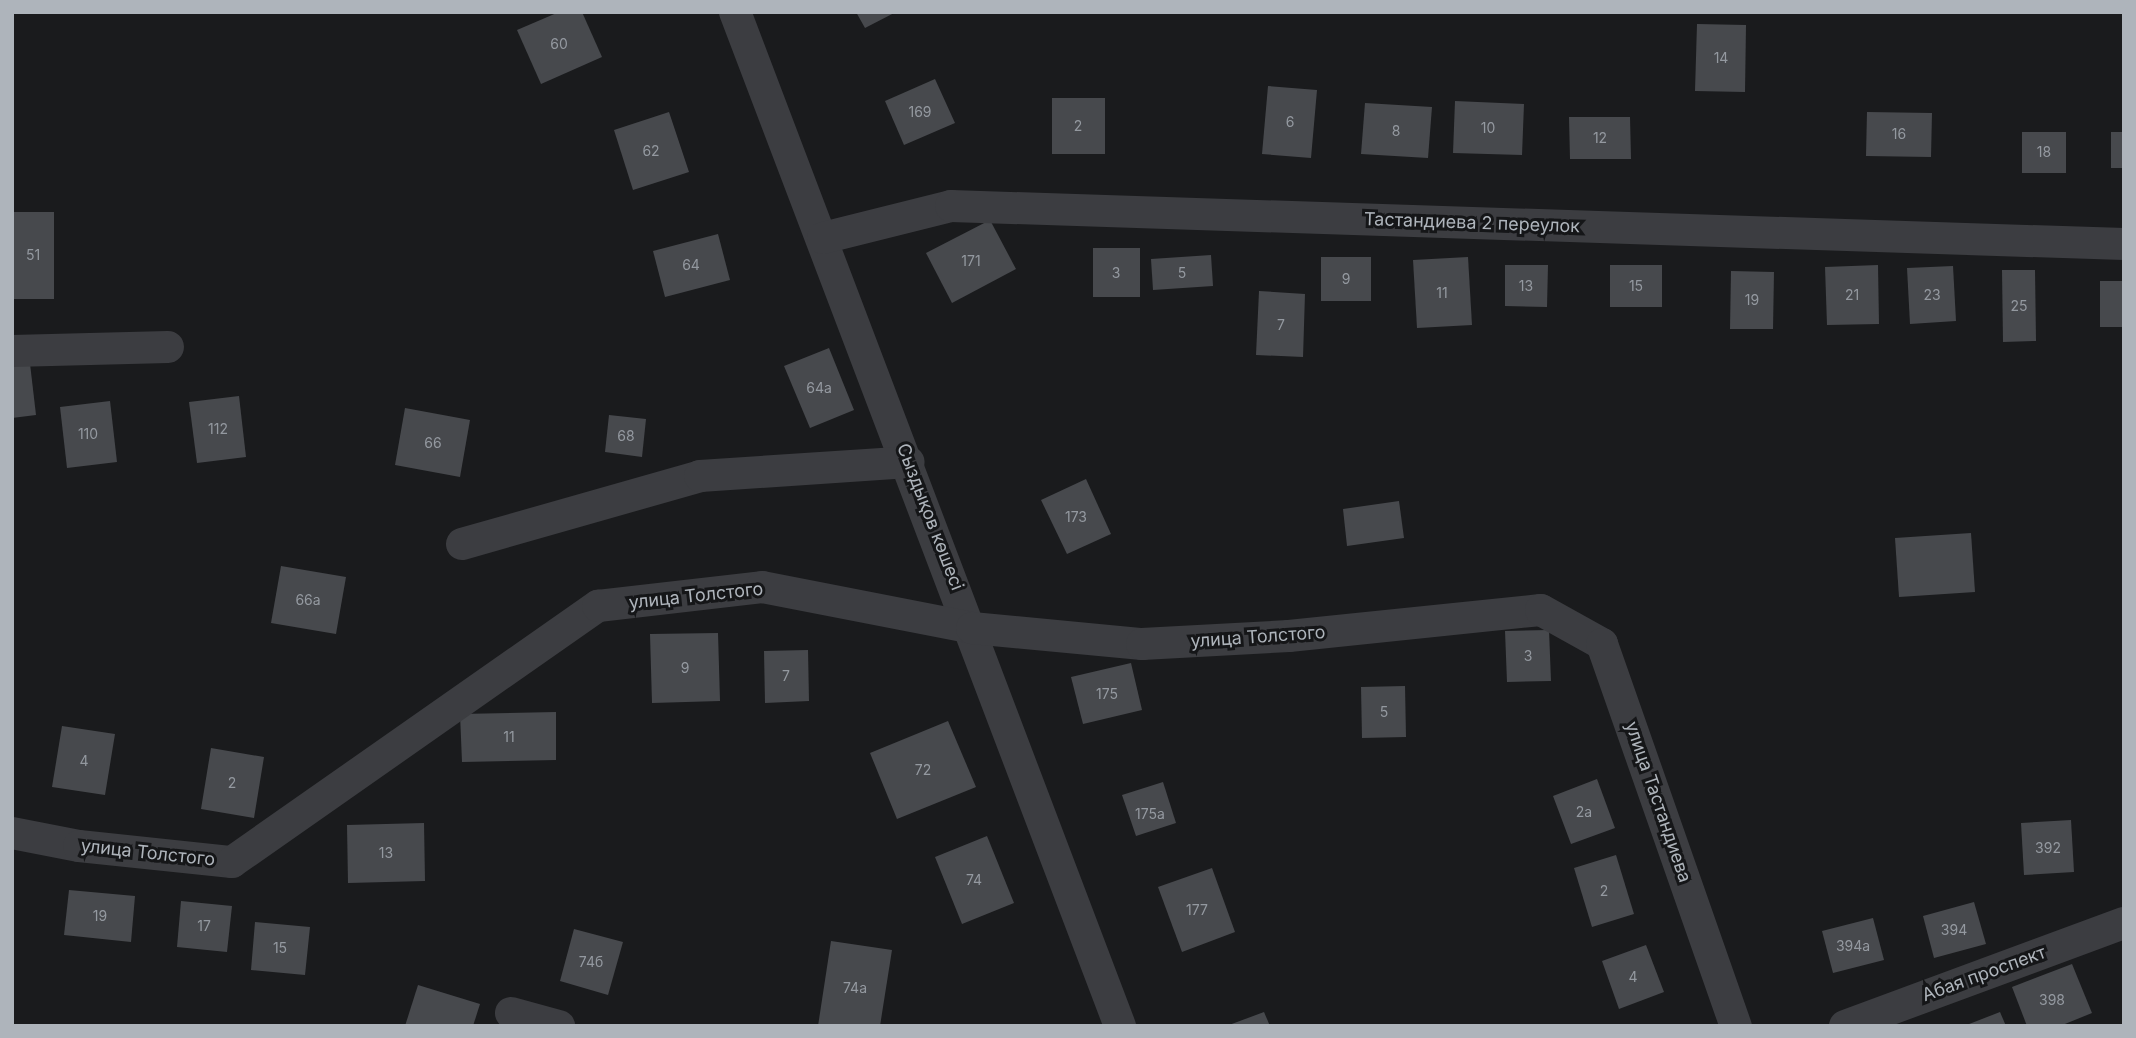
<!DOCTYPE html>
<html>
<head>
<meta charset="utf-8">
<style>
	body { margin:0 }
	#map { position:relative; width:2136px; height:1038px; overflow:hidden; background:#1a1b1d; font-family:Inter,sans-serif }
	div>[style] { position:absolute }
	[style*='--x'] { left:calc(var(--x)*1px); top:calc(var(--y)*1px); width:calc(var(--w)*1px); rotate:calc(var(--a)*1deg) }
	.building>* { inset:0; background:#47494d }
	.minor>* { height:32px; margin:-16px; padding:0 16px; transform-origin:16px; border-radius:16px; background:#3c3d41 }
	span { translate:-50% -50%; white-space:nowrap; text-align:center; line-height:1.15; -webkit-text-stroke:6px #151618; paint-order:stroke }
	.number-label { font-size:14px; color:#9499a0 }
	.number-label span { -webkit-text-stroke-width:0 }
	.street-label { font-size:18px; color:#aeb4bb }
	.frame { position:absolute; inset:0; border:14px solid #aeb4bb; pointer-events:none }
</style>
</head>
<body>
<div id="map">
	<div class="building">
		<i style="clip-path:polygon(559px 12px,582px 12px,602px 57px,541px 84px,517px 30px)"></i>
		<i style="clip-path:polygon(856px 12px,896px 12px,865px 28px)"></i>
		<i style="clip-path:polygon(1697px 24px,1746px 25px,1745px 92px,1695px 91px)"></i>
		<i style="clip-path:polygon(935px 79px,955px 123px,904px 145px,885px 101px)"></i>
		<i style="clip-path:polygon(1268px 86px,1317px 90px,1311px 158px,1262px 154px)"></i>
		<i style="clip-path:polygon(1052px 98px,1105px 98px,1105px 154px,1052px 154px)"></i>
		<i style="clip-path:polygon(1455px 101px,1524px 104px,1522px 155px,1453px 153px)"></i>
		<i style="clip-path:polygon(1365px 103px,1432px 107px,1428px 158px,1361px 154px)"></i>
		<i style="clip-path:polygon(669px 112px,689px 172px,633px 190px,614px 130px)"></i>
		<i style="clip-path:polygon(1867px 112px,1932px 113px,1931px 157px,1866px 156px)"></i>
		<i style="clip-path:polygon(1569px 117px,1630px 117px,1631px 159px,1570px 159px)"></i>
		<i style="clip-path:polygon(2022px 132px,2066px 132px,2066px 173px,2022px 173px)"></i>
		<i style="clip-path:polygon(2111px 132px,2124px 132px,2124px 168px,2111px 168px)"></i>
		<i style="clip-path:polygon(12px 212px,54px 212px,54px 299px,12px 299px)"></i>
		<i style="clip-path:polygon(990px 220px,1016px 269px,952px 303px,926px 253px)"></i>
		<i style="clip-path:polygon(718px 234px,730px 280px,665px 297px,653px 251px)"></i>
		<i style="clip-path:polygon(1093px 248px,1140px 248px,1140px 297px,1093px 297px)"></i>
		<i style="clip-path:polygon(1211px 255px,1213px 286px,1153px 290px,1151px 259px)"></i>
		<i style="clip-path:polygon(1321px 257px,1371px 257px,1371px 301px,1321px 301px)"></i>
		<i style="clip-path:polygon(1468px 257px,1472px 325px,1417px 328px,1413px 260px)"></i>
		<i style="clip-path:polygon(1505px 265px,1548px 265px,1547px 307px,1505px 306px)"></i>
		<i style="clip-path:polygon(1610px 265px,1662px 265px,1662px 307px,1610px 307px)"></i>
		<i style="clip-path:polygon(1878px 265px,1879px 324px,1827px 325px,1825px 267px)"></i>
		<i style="clip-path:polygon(1953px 266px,1956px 321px,1910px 324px,1907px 268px)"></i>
		<i style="clip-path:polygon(2002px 270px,2035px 270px,2036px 341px,2003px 342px)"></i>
		<i style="clip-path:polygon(1731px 271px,1774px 272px,1773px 329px,1730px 329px)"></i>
		<i style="clip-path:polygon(2100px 281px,2124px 281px,2124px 327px,2100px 327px)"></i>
		<i style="clip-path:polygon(1259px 291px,1305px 294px,1303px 357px,1256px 355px)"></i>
		<i style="clip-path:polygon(829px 348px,854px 410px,810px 428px,784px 366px)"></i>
		<i style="clip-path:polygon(29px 355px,36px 415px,12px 418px,12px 357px)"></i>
		<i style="clip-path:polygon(239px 396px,246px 457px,197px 463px,189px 402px)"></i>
		<i style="clip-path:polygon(110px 401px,117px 462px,67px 468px,60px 407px)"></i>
		<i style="clip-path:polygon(405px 408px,470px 420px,460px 477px,395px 465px)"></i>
		<i style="clip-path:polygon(609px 415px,646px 419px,642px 457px,605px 452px)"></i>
		<i style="clip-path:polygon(1086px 479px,1111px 534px,1067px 554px,1041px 500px)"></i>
		<i style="clip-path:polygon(1399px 501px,1404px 538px,1347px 546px,1343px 509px)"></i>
		<i style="clip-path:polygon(1971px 533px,1975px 592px,1899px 597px,1895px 538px)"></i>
		<i style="clip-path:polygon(281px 566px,346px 577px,336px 634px,271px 623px)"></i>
		<i style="clip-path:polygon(1549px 630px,1551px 681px,1507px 682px,1505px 631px)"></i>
		<i style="clip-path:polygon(718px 633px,720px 701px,652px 703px,650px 634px)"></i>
		<i style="clip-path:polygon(808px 650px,809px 701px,765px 703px,764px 651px)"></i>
		<i style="clip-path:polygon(1131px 663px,1142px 710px,1083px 724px,1071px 677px)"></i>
		<i style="clip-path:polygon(1405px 686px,1406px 737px,1362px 738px,1361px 687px)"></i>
		<i style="clip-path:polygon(556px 712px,556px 760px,462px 762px,460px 714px)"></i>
		<i style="clip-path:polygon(948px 721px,976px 787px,897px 819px,870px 753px)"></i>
		<i style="clip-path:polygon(62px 726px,115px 734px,105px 795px,52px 787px)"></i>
		<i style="clip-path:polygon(211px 748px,264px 757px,254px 818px,201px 809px)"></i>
		<i style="clip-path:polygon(1597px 779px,1615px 828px,1571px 844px,1553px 796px)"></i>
		<i style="clip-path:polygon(1163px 782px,1176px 823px,1136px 836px,1122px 795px)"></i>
		<i style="clip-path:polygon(2071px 820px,2074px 872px,2024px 875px,2021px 823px)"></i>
		<i style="clip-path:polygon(424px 823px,425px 881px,348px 883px,347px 825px)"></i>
		<i style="clip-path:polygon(987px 836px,1014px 903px,962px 924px,935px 857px)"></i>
		<i style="clip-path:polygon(1616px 855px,1634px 914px,1592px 927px,1574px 868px)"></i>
		<i style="clip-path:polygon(1212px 868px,1235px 932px,1182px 952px,1158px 887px)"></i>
		<i style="clip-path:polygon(69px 890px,135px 896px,131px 942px,64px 935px)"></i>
		<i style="clip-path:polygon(181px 901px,232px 906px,227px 952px,177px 947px)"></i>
		<i style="clip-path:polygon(1974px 902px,1986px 944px,1934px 958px,1923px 916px)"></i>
		<i style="clip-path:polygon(1873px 918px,1884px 960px,1833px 973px,1822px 931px)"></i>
		<i style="clip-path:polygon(255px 922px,310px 927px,305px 975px,251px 970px)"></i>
		<i style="clip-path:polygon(574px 929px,623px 942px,608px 995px,560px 981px)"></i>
		<i style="clip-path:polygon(831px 941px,892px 950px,880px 1026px,818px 1026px)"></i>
		<i style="clip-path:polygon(1646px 945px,1664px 992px,1619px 1009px,1602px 961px)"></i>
		<i style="clip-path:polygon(2072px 964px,2092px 1013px,2060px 1026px,2027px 1026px,2012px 987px)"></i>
		<i style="clip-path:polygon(418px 985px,480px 1004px,473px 1026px,405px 1026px)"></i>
		<i style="clip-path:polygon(1264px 1012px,1270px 1026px,1229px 1026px,1229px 1025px)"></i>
		<i style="clip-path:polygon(2000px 1012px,2006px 1026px,1964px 1026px)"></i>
	</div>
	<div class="minor">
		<i style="--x:735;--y:12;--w:1085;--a:69.21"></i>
		<i style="--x:823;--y:238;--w:132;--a:-14"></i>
		<i style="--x:951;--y:206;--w:1174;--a:1.86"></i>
		<i style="--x:12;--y:351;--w:156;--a:-1.5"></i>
		<i style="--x:462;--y:544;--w:248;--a:-15.9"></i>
		<i style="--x:700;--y:476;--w:209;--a:-3.8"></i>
		<i style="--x:12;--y:833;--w:68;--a:11"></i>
		<i style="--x:79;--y:846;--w:154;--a:6"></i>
		<i style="--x:232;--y:862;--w:447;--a:-35"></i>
		<i style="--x:598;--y:606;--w:165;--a:-6.6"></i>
		<i style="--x:762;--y:587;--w:214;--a:11"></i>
		<i style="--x:972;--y:628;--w:171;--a:5.4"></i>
		<i style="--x:1142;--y:644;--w:147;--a:-3.1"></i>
		<i style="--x:1289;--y:636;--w:253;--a:-5.9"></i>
		<i style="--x:1541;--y:610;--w:70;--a:29.1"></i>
		<i style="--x:1602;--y:644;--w:405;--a:70.7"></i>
		<i style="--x:511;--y:1013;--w:50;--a:15.2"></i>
		<i style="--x:1845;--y:1026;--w:297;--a:-20.3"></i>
	</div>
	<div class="number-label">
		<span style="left:559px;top:44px">60</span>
		<span style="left:1721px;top:58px">14</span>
		<span style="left:920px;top:112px">169</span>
		<span style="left:1290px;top:122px">6</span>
		<span style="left:1078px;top:126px">2</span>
		<span style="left:1488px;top:128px">10</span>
		<span style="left:1396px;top:131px">8</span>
		<span style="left:1899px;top:134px">16</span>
		<span style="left:1600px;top:138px">12</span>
		<span style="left:651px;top:151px">62</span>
		<span style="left:2044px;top:152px">18</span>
		<span style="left:33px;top:255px">51</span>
		<span style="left:971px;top:261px">171</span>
		<span style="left:691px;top:265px">64</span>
		<span style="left:1116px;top:273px">3</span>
		<span style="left:1182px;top:273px">5</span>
		<span style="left:1346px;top:279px">9</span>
		<span style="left:1526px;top:286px">13</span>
		<span style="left:1636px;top:286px">15</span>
		<span style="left:1442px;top:293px">11</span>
		<span style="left:1852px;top:295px">21</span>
		<span style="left:1932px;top:295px">23</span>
		<span style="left:1752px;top:300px">19</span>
		<span style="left:2019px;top:306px">25</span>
		<span style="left:1281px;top:325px">7</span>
		<span style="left:819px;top:388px">64а</span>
		<span style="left:218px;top:429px">112</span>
		<span style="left:88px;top:434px">110</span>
		<span style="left:626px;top:436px">68</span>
		<span style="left:433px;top:443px">66</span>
		<span style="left:1076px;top:517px">173</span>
		<span style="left:308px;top:600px">66а</span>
		<span style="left:1528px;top:656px">3</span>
		<span style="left:685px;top:668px">9</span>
		<span style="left:786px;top:676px">7</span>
		<span style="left:1107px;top:694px">175</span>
		<span style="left:1384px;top:712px">5</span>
		<span style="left:509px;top:737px">11</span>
		<span style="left:84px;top:761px">4</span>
		<span style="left:923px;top:770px">72</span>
		<span style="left:232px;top:783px">2</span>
		<span style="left:1584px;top:812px">2а</span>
		<span style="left:1150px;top:814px">175а</span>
		<span style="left:2048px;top:848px">392</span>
		<span style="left:386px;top:853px">13</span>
		<span style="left:974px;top:880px">74</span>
		<span style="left:1604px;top:891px">2</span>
		<span style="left:1197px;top:910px">177</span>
		<span style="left:100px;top:916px">19</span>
		<span style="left:204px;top:926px">17</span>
		<span style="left:1954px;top:930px">394</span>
		<span style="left:1853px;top:946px">394а</span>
		<span style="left:280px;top:948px">15</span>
		<span style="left:591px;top:962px">74б</span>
		<span style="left:1633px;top:977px">4</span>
		<span style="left:855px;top:988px">74а</span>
		<span style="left:2052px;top:1000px">398</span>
	</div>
	<div class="street-label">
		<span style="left:1472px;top:223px;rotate:2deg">Тастандиева 2 переулок</span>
		<span style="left:930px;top:517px;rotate:69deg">Сыздықов көшесі</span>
		<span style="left:696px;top:596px;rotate:-6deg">улица Толстого</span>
		<span style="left:1258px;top:637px;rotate:-4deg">улица Толстого</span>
		<span style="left:1658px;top:802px;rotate:71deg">улица Тастандиева</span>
		<span style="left:148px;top:853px;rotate:6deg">улица Толстого</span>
		<span style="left:1984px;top:974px;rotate:-20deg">Абая проспект</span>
	</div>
	<div class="frame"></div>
</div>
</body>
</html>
